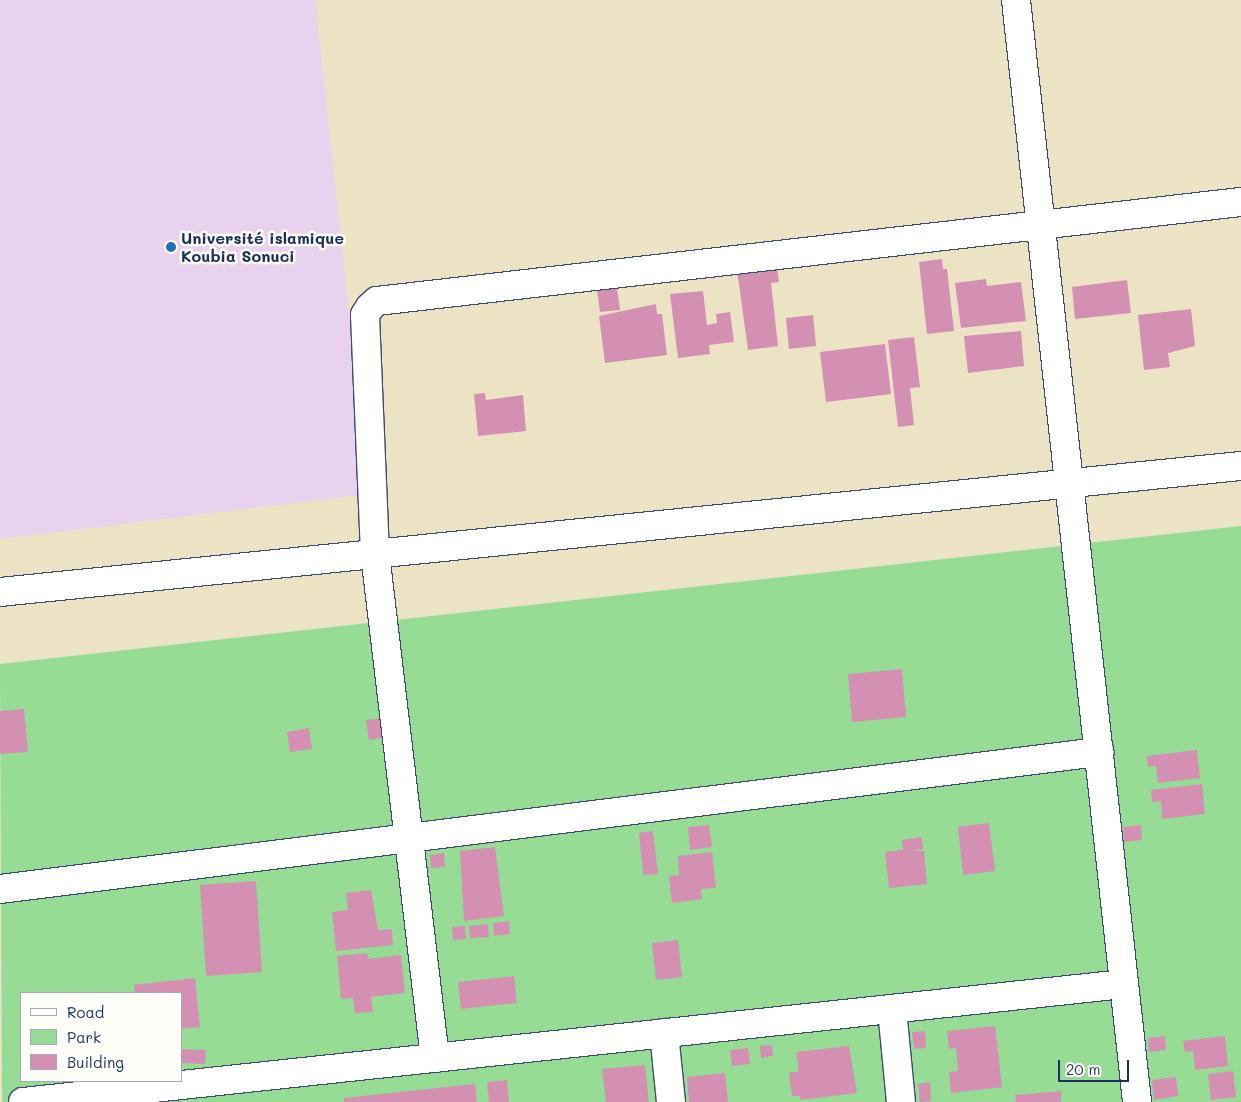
<!DOCTYPE html>
<html>
<head>
<meta charset="utf-8">
<style>
	body { margin:0 }
	#map { position:relative; width:1241px; height:1102px; overflow:hidden; background:#ece3c4; font-family:Mali,sans-serif }
	div>[style] { position:absolute }
	[style*='--x'] { left:calc(var(--x)*1px); top:calc(var(--y)*1px); width:calc(var(--w)*1px); rotate:calc(var(--a)*1deg) }
	.built>* { inset:0; background:#e8d2ee }
	.green>* { inset:0; background:#96dc95 }
	.building>* { inset:0; background:#d390b3 }
	.roads { filter:drop-shadow(1px 0 #3a4a6d) drop-shadow(-1px 0 #3a4a6d) drop-shadow(0 1px #3a4a6d) drop-shadow(0 -1px #3a4a6d) }
	.minor>* { height:28px; margin:-14px; padding:0 14px; transform-origin:14px; border-radius:14px; background:#fff }
	.dots>* { width:14px; height:14px; translate:-50% -50%; box-sizing:border-box; border:2px solid #fdfcf7; border-radius:50% }
	span { translate:-50% -50%; white-space:nowrap; text-align:center; line-height:1.15; -webkit-text-stroke:5px #fdfcf7; paint-order:stroke }
	.poi-label { font-size:16px; color:#1b2f5e; font-weight:700 }
	.left { translate:0 -50%; text-align:left }
	.legend { position:absolute; left:20px; top:992px; width:162px; height:90px; box-sizing:border-box; background:#fdfcf7; border:1px solid #a3aaba; margin:0; padding:6px 9px; list-style:none; font-size:15px; color:#1b2f5e }
	.legend li { display:flex; align-items:center; gap:10px; height:25px }
	.legend b { width:25px; border:1px solid #a3aaba }
	.scale { position:absolute; left:1058px; top:1060px; width:71px; height:22px; box-sizing:border-box; border:2px solid #1b2f5e; border-top:0; padding-left:6px; font-size:15px; line-height:18px; white-space:nowrap; color:#1b2f5e; -webkit-text-stroke:4px #fdfcf7; paint-order:stroke }
</style>
</head>
<body>
<div id="map">
	<div class="built">
		<i style="clip-path:polygon(0 0,315px 0,369px 494px,0 539px)"></i>
	</div>
	<div class="green">
		<i style="clip-path:polygon(evenodd,1241px 526px,1241px 1102px,2px 1102px,0 664px,1241px 526px,21px 993px,181px 993px,181px 1081px,21px 1081px,21px 993px)"></i>
	</div>
	<div class="building">
		<i style="clip-path:polygon(942px 259px,943px 269px,947px 269px,954px 331px,927px 334px,919px 262px)"></i>
		<i style="clip-path:polygon(777px 265px,779px 282px,771px 283px,778px 346px,748px 350px,737px 270px)"></i>
		<i style="clip-path:polygon(986px 279px,987px 286px,1021px 282px,1026px 321px,961px 328px,955px 283px)"></i>
		<i style="clip-path:polygon(1127px 280px,1131px 313px,1075px 319px,1072px 287px)"></i>
		<i style="clip-path:polygon(616px 281px,620px 310px,600px 312px,596px 283px)"></i>
		<i style="clip-path:polygon(703px 291px,707px 325px,717px 323px,716px 314px,730px 312px,734px 342px,709px 345px,710px 354px,678px 358px,670px 294px)"></i>
		<i style="clip-path:polygon(656px 304px,657px 314px,662px 314px,667px 355px,605px 363px,599px 316px)"></i>
		<i style="clip-path:polygon(1191px 309px,1195px 346px,1168px 353px,1170px 367px,1144px 370px,1138px 315px)"></i>
		<i style="clip-path:polygon(813px 315px,816px 346px,789px 349px,786px 318px)"></i>
		<i style="clip-path:polygon(1021px 331px,1024px 366px,968px 373px,964px 336px)"></i>
		<i style="clip-path:polygon(914px 337px,920px 387px,910px 388px,914px 425px,898px 427px,888px 340px)"></i>
		<i style="clip-path:polygon(885px 344px,891px 394px,826px 402px,820px 352px)"></i>
		<i style="clip-path:polygon(485px 393px,486px 400px,523px 395px,526px 431px,478px 436px,474px 394px)"></i>
		<i style="clip-path:polygon(902px 669px,906px 717px,852px 722px,848px 674px)"></i>
		<i style="clip-path:polygon(24px 709px,28px 752px,0 754px,0 711px)"></i>
		<i style="clip-path:polygon(384px 718px,386px 737px,369px 740px,366px 720px)"></i>
		<i style="clip-path:polygon(309px 728px,312px 749px,290px 752px,287px 732px)"></i>
		<i style="clip-path:polygon(1197px 750px,1200px 778px,1158px 783px,1156px 766px,1148px 767px,1147px 756px)"></i>
		<i style="clip-path:polygon(1202px 784px,1205px 814px,1162px 819px,1161px 801px,1152px 802px,1151px 790px)"></i>
		<i style="clip-path:polygon(989px 823px,995px 871px,963px 875px,958px 827px)"></i>
		<i style="clip-path:polygon(709px 825px,712px 847px,690px 850px,688px 827px)"></i>
		<i style="clip-path:polygon(1141px 825px,1142px 840px,1124px 842px,1123px 827px)"></i>
		<i style="clip-path:polygon(653px 831px,658px 874px,643px 875px,639px 833px)"></i>
		<i style="clip-path:polygon(922px 837px,923px 849px,903px 852px,902px 840px)"></i>
		<i style="clip-path:polygon(495px 847px,504px 916px,464px 921px,460px 851px)"></i>
		<i style="clip-path:polygon(901px 850px,924px 851px,927px 884px,889px 888px,885px 852px)"></i>
		<i style="clip-path:polygon(712px 852px,716px 888px,701px 889px,702px 899px,672px 903px,669px 876px,679px 875px,678px 856px)"></i>
		<i style="clip-path:polygon(444px 853px,445px 867px,431px 868px,430px 855px)"></i>
		<i style="clip-path:polygon(256px 881px,262px 972px,206px 976px,200px 885px)"></i>
		<i style="clip-path:polygon(371px 890px,378px 930px,392px 929px,393px 945px,336px 951px,332px 912px,348px 910px,346px 893px)"></i>
		<i style="clip-path:polygon(509px 921px,510px 934px,494px 936px,493px 923px)"></i>
		<i style="clip-path:polygon(488px 924px,489px 937px,470px 938px,469px 926px)"></i>
		<i style="clip-path:polygon(465px 926px,466px 939px,453px 940px,452px 927px)"></i>
		<i style="clip-path:polygon(678px 940px,682px 977px,656px 980px,652px 943px)"></i>
		<i style="clip-path:polygon(367px 953px,368px 959px,401px 955px,405px 993px,371px 997px,373px 1012px,355px 1013px,353px 998px,341px 999px,337px 956px)"></i>
		<i style="clip-path:polygon(514px 976px,517px 1003px,461px 1009px,458px 982px)"></i>
		<i style="clip-path:polygon(195px 978px,200px 1027px,181px 1029px,181px 993px,135px 993px,134px 985px)"></i>
		<i style="clip-path:polygon(995px 1026px,1002px 1087px,951px 1093px,949px 1072px,958px 1071px,956px 1048px,949px 1049px,947px 1031px)"></i>
		<i style="clip-path:polygon(925px 1031px,926px 1048px,914px 1049px,912px 1032px)"></i>
		<i style="clip-path:polygon(1165px 1036px,1166px 1050px,1149px 1052px,1148px 1038px)"></i>
		<i style="clip-path:polygon(1225px 1036px,1228px 1066px,1195px 1070px,1193px 1051px,1185px 1052px,1183px 1041px)"></i>
		<i style="clip-path:polygon(772px 1045px,773px 1056px,761px 1058px,760px 1046px)"></i>
		<i style="clip-path:polygon(849px 1046px,857px 1093px,800px 1100px,800px 1096px,792px 1096px,789px 1073px,799px 1071px,796px 1052px)"></i>
		<i style="clip-path:polygon(748px 1048px,750px 1064px,732px 1066px,730px 1050px)"></i>
		<i style="clip-path:polygon(181px 1049px,206px 1050px,205px 1064px,181px 1063px)"></i>
		<i style="clip-path:polygon(645px 1065px,649px 1102px,606px 1102px,602px 1069px)"></i>
		<i style="clip-path:polygon(1233px 1071px,1236px 1097px,1211px 1100px,1208px 1074px)"></i>
		<i style="clip-path:polygon(725px 1073px,728px 1102px,689px 1102px,687px 1077px)"></i>
		<i style="clip-path:polygon(1176px 1077px,1178px 1096px,1154px 1100px,1152px 1080px)"></i>
		<i style="clip-path:polygon(507px 1080px,509px 1102px,489px 1102px,487px 1082px)"></i>
		<i style="clip-path:polygon(930px 1082px,931px 1101px,920px 1102px,918px 1084px)"></i>
		<i style="clip-path:polygon(475px 1084px,477px 1102px,344px 1102px,344px 1098px)"></i>
		<i style="clip-path:polygon(1061px 1091px,1061px 1102px,1016px 1102px,1015px 1095px)"></i>
	</div>
	<div class="roads">
		<div class="minor">
			<i style="--x:1016;--y:0;--w:1109;--a:83.73"></i>
			<i style="--x:0;--y:592;--w:1247;--a:-5.8"></i>
			<i style="--x:0;--y:889;--w:1108;--a:-7.11"></i>
			<i style="--x:892;--y:1009;--w:93;--a:84.5"></i>
			<i style="--x:664;--y:1033;--w:69;--a:84.2"></i>
			<i style="--x:435;--y:1058;--w:508;--a:-96.79"></i>
			<i style="--x:375;--y:554;--w:239;--a:-92.4"></i>
			<i style="--x:365;--y:315;--w:9;--a:-58"></i>
			<i style="--x:370;--y:307;--w:9;--a:-41"></i>
			<i style="--x:377;--y:301;--w:870;--a:-6.54"></i>
			<i style="--x:23;--y:1102;--w:1107;--a:-6.12"></i>
		</div>
	</div>
	<div class="dots">
		<i style="left:171px;top:247px;background:#1f6fb2"></i>
	</div>
	<div class="poi-label">
		<span class="left" style="left:181px;top:247px">Université islamique<br>Koubia Sonuci</span>
	</div>
	<ul class="legend">
	<li><b style="height:6px;background:#fff"></b>Road</li>
	<li><b style="height:14px;background:#96dc95"></b>Park</li>
	<li><b style="height:14px;background:#d390b3"></b>Building</li>
	</ul>
	<div class="scale">20 m</div>
</div>
</body>
</html>
